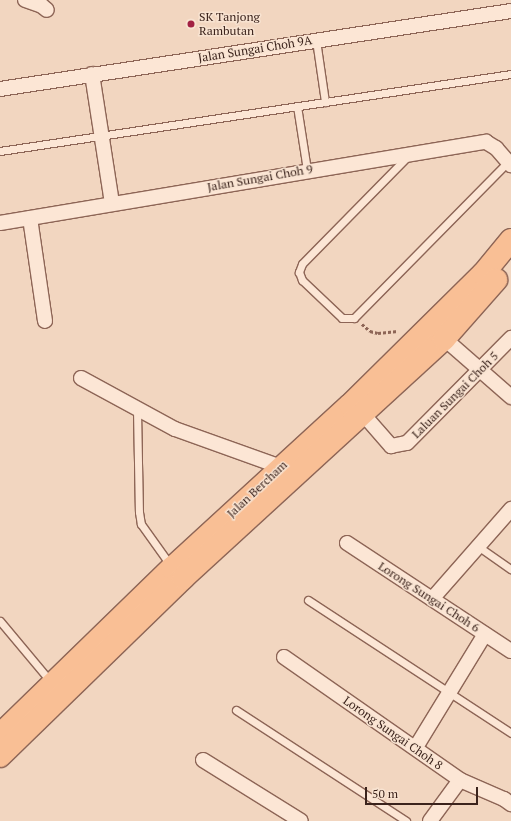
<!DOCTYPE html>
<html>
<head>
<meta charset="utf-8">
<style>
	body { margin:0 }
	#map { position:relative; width:511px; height:821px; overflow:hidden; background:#f2d6c0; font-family:"PT Serif",serif }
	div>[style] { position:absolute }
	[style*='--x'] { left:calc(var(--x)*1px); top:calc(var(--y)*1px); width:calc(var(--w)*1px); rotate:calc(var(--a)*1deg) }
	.path>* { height:2.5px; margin-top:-1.25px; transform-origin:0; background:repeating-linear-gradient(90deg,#8d6556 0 3px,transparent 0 5px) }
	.roads { filter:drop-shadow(1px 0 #8d6556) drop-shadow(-1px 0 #8d6556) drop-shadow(0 1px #8d6556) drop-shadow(0 -1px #8d6556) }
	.service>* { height:7px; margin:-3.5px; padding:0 3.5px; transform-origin:3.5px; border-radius:3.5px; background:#fce6d5 }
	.minor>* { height:14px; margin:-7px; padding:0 7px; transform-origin:7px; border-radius:7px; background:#fce6d5 }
	.primary>* { height:22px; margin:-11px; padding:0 11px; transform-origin:11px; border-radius:11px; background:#f9bf95 }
	.dots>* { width:11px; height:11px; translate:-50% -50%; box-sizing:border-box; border:2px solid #f8e3d1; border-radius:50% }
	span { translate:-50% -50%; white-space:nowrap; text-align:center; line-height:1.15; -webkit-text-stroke:3px #f8e3d1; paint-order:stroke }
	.poi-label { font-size:12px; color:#3b231c }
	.left { translate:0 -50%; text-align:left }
	.street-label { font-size:12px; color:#3b231c }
	.scale { position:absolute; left:365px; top:787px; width:113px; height:18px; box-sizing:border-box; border:2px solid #3b231c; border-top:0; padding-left:5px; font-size:12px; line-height:14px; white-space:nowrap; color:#3b231c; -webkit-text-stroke:3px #f8e3d1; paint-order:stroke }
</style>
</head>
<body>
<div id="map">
	<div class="path">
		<i style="--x:362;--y:324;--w:11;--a:41"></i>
		<i style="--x:370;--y:331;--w:8;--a:14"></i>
		<i style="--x:378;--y:333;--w:20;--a:-6"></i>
	</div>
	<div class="roads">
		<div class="service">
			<i style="--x:316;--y:40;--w:63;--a:81.7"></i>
			<i style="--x:297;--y:106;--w:65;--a:81.1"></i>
			<i style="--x:0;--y:151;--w:517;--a:-8.57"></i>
			<i style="--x:406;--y:158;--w:148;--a:134.5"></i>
			<i style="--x:302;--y:264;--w:9;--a:111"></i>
			<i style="--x:299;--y:272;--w:9;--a:69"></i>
			<i style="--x:302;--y:280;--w:55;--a:43.5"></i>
			<i style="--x:342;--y:318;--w:12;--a:0"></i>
			<i style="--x:354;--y:318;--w:219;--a:-45.4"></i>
			<i style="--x:137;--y:410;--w:102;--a:88.9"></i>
			<i style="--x:139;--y:512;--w:12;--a:81"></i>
			<i style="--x:141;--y:524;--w:52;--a:54.5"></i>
			<i style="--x:479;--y:547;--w:39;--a:35"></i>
			<i style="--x:308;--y:600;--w:243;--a:33.2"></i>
			<i style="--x:0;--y:621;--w:80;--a:50.1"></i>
			<i style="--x:236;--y:710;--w:203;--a:33.1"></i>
		</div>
		<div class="minor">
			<i style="--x:25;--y:0;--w:18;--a:19"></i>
			<i style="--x:42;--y:6;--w:6;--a:39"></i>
			<i style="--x:92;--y:74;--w:131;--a:81.2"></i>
			<i style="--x:0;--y:89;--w:517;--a:-8.68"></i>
			<i style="--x:30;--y:218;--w:104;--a:81.7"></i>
			<i style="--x:0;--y:223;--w:493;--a:-9.5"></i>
			<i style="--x:486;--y:142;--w:12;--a:31"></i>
			<i style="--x:496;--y:148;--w:23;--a:49"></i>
			<i style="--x:439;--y:334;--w:96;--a:41.2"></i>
			<i style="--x:81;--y:378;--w:107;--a:28.5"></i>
			<i style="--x:175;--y:429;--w:113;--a:19.7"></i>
			<i style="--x:363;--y:414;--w:43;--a:48.8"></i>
			<i style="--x:391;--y:446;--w:16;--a:-11"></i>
			<i style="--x:407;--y:443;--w:148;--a:-45.3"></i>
			<i style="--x:347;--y:543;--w:196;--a:33.4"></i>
			<i style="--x:432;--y:599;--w:120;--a:-48.7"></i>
			<i style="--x:284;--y:657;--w:215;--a:34.9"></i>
			<i style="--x:460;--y:780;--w:51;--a:126.2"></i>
			<i style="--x:416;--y:747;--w:132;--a:-58.6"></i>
			<i style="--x:203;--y:760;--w:115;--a:31.9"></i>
			<i style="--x:460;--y:780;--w:48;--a:23.4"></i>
			<i style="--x:504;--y:799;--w:9;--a:36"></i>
		</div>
		<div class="primary">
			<i style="--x:0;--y:735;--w:240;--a:-44.2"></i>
			<i style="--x:172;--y:568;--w:241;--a:-42.5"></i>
			<i style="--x:350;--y:405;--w:187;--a:-44.6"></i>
			<i style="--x:483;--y:274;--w:44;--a:-50.5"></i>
			<i style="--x:0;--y:756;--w:255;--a:-44.2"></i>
			<i style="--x:183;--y:578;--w:354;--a:-42.5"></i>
			<i style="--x:444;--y:339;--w:79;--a:-48.6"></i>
		</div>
	</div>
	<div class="dots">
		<i style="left:191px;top:24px;background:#a22143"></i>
	</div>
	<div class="poi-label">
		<span class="left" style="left:199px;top:24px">SK Tanjong<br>Rambutan</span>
	</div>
	<div class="street-label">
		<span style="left:255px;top:49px;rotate:-9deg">Jalan Sungai Choh 9A</span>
		<span style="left:260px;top:178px;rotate:-10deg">Jalan Sungai Choh 9</span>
		<span style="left:455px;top:395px;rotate:-45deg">Laluan Sungai Choh 5</span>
		<span style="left:257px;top:489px;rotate:-43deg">Jalan Bercham</span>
		<span style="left:429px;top:597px;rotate:33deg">Lorong Sungai Choh 6</span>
		<span style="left:393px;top:733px;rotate:35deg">Lorong Sungai Choh 8</span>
	</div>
	<div class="scale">50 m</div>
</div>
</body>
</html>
